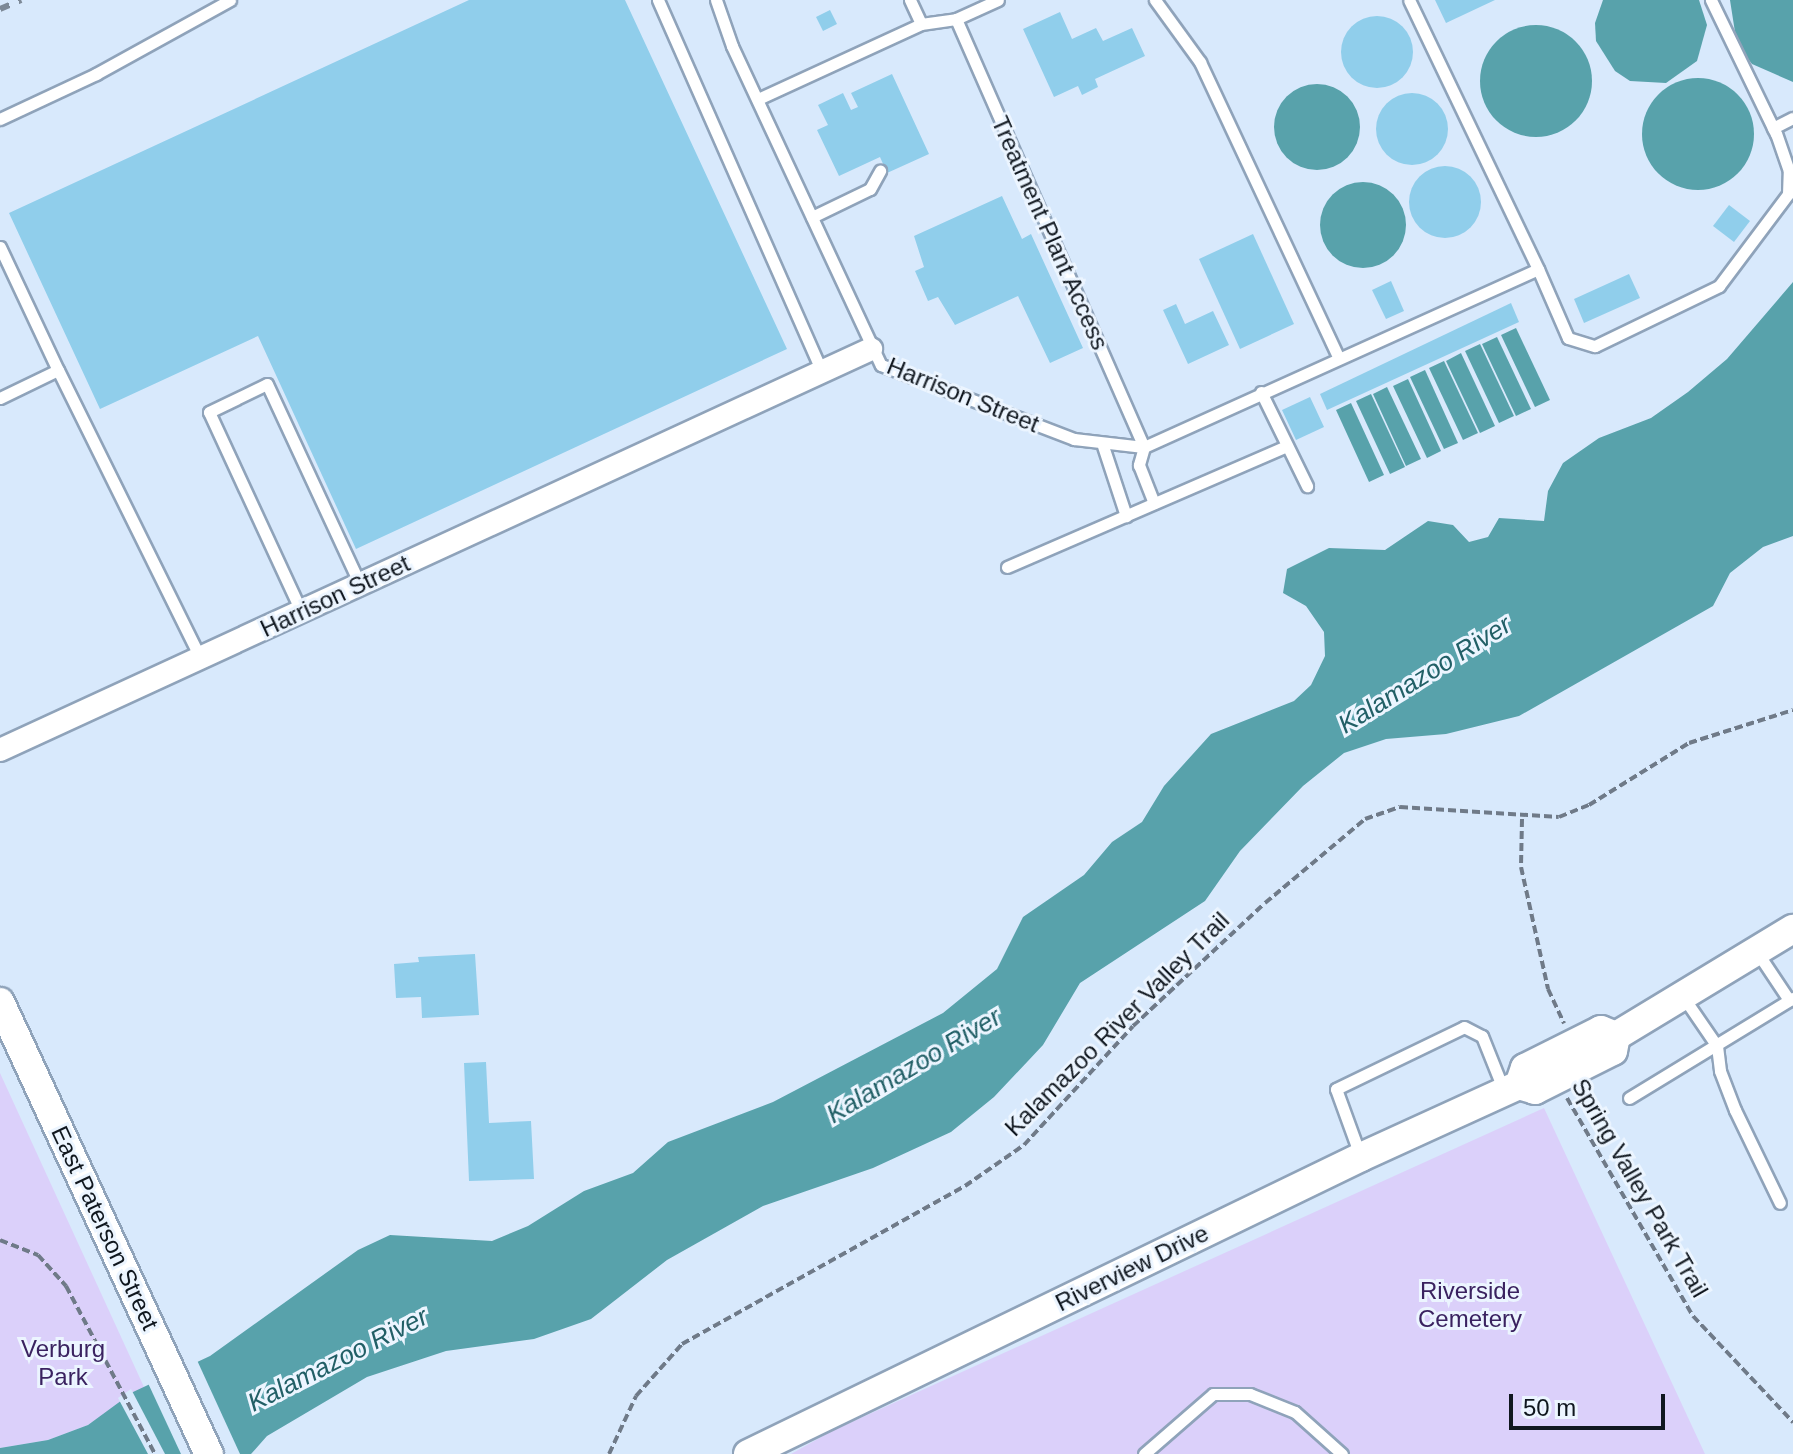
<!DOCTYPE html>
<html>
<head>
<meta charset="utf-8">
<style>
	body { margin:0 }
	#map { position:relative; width:1793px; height:1454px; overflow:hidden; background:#d8e9fc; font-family:Arial,sans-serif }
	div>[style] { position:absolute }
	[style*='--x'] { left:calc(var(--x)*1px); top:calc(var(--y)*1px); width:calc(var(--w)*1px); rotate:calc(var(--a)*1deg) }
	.green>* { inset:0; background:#dbd0fa }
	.water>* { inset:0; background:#58a2ab }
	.round { border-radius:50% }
	.pier>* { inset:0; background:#d8e9fc }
	.building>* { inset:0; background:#90ceeb }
	.path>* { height:4px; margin-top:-2px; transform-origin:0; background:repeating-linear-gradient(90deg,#6f7a88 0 8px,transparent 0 12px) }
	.roads { filter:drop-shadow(2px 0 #8fa3ba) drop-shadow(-2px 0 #8fa3ba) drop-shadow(0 2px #8fa3ba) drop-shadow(0 -2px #8fa3ba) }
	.service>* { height:11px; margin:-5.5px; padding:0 5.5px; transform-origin:5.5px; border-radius:5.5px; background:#fff }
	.minor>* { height:22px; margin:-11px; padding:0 11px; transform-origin:11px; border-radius:11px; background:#fff }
	.tertiary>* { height:28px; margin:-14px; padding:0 14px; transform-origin:14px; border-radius:14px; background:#fff }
	.rail>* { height:6px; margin-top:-3px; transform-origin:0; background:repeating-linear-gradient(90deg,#7d8997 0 10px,transparent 0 20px) }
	span { translate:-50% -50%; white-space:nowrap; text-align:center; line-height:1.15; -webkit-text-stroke:6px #ecf5ff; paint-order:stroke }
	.street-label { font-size:24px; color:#10171f }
	.park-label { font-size:24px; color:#3a2260 }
	.water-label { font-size:26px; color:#215f66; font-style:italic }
	.scale { position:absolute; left:1509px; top:1394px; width:156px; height:36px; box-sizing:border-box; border:4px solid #10171f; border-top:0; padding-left:10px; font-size:24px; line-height:28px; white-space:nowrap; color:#10171f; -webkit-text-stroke:6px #ecf5ff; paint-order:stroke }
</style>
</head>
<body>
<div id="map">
	<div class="green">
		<i style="clip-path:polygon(0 1073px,144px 1387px,88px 1425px,48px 1440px,0 1448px)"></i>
		<i style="clip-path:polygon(1544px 1108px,1705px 1454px,791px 1454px,832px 1431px)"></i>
	</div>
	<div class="water">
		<i style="clip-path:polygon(1603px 0,1699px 0,1707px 25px,1697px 61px,1666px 83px,1630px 81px,1615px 71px,1596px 41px,1595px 23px)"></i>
		<i style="clip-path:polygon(1730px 0,1793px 0,1793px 82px,1752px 64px,1737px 45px)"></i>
		<i class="round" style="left:1480px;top:25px;width:112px;height:112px"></i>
		<i class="round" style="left:1642px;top:78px;width:112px;height:112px"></i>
		<i class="round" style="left:1274px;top:84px;width:86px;height:86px"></i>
		<i class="round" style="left:1320px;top:182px;width:86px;height:86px"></i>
		<i style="clip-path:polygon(1793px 282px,1793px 536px,1763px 547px,1730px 573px,1713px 606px,1519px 716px,1446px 734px,1386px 739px,1344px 753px,1303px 786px,1240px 851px,1205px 901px,1080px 983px,1043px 1045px,994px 1097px,951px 1132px,873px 1168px,763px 1206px,667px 1260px,591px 1319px,534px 1339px,446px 1351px,367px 1377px,267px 1436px,251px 1454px,0 1454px,0 1448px,48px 1440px,88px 1425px,133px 1392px,210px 1356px,358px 1250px,390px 1235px,492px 1241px,528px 1226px,584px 1191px,633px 1173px,668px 1142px,773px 1102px,943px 1013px,997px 969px,1023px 917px,1084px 875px,1112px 842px,1142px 822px,1164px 786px,1211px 734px,1294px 701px,1311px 685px,1325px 656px,1324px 632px,1306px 606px,1283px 593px,1287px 569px,1329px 548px,1385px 550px,1428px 521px,1453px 525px,1469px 542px,1488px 537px,1499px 518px,1544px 521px,1548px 491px,1563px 463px,1599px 438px,1651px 418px,1688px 392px,1727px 359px)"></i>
		<i style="clip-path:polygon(1516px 328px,1550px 400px,1535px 407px,1501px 335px)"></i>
		<i style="clip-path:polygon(1497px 337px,1531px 409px,1516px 416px,1482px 344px)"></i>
		<i style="clip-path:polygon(1480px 344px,1514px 416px,1499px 423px,1465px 351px)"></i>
		<i style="clip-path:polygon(1461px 353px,1495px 426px,1480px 433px,1446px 361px)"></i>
		<i style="clip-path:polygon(1444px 361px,1478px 433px,1463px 440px,1429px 368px)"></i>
		<i style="clip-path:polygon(1425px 370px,1458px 443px,1444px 449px,1410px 377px)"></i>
		<i style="clip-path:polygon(1408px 379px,1441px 451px,1427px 458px,1393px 386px)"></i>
		<i style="clip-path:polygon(1387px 387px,1421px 459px,1406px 466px,1373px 394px)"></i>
		<i style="clip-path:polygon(1371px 394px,1405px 467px,1390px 474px,1356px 401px)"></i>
		<i style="clip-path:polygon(1351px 403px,1384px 475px,1369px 482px,1336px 410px)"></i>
	</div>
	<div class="pier">
		<i style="clip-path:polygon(196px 1358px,240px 1454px,181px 1454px,147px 1381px)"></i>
		<i style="clip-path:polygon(131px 1389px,165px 1454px,148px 1454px,118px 1398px)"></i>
	</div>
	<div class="building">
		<i style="clip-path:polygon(469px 0,625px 0,787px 349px,356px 549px,258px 336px,100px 409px,9px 213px)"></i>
		<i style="clip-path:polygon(1435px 0,1495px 0,1446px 23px)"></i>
		<i style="clip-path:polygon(830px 10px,837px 24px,823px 31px,816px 17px)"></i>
		<i style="clip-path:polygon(1060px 12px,1072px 39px,1096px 28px,1103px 41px,1132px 28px,1145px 56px,1095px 79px,1098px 87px,1082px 95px,1078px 86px,1054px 97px,1023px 29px)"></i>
		<i class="round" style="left:1341px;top:16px;width:72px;height:72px"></i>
		<i style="clip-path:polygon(892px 74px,929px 154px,887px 173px,880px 157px,839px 176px,817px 130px,828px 125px,818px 105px,843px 93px,851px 110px,858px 107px,851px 93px)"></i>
		<i class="round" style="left:1376px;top:93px;width:72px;height:72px"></i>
		<i class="round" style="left:1409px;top:166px;width:72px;height:72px"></i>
		<i style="clip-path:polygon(1002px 196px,1022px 239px,1031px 234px,1083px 348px,1050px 363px,1018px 296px,955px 325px,938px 297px,928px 301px,915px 271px,924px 267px,914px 236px)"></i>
		<i style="clip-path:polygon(1729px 205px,1750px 221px,1734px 242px,1713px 226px)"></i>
		<i style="clip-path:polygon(1253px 234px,1294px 324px,1240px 349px,1199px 259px)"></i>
		<i style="clip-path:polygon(1629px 274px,1640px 298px,1584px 323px,1574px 299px)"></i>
		<i style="clip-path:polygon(1391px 281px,1404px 311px,1386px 319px,1372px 290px)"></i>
		<i style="clip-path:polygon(1511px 303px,1519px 322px,1327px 410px,1320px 394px)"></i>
		<i style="clip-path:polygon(1176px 304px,1185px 324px,1213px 311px,1229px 345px,1188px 364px,1163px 310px)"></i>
		<i style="clip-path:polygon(1310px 397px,1324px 427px,1296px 440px,1282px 410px)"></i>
		<i style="clip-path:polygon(475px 954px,479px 1015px,422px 1018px,421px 997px,396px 998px,394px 964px,419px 962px,418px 957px)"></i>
		<i style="clip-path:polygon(486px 1062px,489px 1123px,531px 1121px,534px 1179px,469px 1181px,464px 1063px)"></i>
	</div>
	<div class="path">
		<i style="--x:1522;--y:819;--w:48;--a:91.2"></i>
		<i style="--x:1521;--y:867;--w:125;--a:77.5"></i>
		<i style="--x:1548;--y:989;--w:38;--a:65"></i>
		<i style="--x:1567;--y:1098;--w:252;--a:60"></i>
		<i style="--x:1693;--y:1316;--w:146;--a:46.7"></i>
		<i style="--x:0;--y:1240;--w:41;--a:21.5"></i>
		<i style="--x:38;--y:1255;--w:42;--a:47.9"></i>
		<i style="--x:66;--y:1286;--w:190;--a:62.1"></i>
		<i style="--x:609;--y:1454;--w:64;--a:-65"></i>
		<i style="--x:636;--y:1396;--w:69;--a:-48.5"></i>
		<i style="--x:682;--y:1344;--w:324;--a:-29.2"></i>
		<i style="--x:965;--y:1186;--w:72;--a:-34.8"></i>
		<i style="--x:1024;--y:1145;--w:161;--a:-47.5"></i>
		<i style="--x:1133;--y:1026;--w:180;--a:-43"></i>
		<i style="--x:1265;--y:903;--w:131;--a:-40"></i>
		<i style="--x:1365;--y:819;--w:37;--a:-19"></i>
		<i style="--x:1400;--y:807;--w:159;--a:3.6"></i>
		<i style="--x:1559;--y:817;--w:32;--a:-22"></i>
		<i style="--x:1589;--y:805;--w:118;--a:-31.8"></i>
		<i style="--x:1689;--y:743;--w:109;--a:-17.6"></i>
	</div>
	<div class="roads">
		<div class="service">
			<i style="--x:658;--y:0;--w:407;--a:66.2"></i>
			<i style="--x:716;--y:0;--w:49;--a:70.8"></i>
			<i style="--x:732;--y:46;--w:352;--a:65"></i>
			<i style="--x:881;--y:365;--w:207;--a:21"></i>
			<i style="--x:1074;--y:439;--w:70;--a:6.5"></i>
			<i style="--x:1144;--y:447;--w:432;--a:-24.3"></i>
			<i style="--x:1538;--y:269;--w:298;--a:-115.6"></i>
			<i style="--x:910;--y:0;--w:26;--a:65"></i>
			<i style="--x:1155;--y:0;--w:77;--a:54"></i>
			<i style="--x:1200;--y:62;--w:325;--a:64.9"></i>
			<i style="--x:956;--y:19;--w:467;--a:66.3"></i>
			<i style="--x:1144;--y:447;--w:19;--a:106"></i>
			<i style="--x:1139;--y:465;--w:41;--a:68.5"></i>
			<i style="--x:758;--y:99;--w:179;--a:-24.7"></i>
			<i style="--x:921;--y:24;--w:35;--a:-8"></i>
			<i style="--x:956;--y:19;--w:46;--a:-24.3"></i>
			<i style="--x:0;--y:119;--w:106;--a:-25.1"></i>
			<i style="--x:96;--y:74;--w:153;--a:-28.9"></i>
			<i style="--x:1773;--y:128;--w:22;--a:-27"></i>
			<i style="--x:812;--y:217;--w:64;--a:-25.8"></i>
			<i style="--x:870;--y:189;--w:21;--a:-61"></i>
			<i style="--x:0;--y:247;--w:136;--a:64.8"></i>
			<i style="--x:1538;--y:269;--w:75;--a:66.5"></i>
			<i style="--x:1568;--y:338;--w:28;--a:17"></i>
			<i style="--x:1595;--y:346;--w:138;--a:-25.8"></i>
			<i style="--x:1719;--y:286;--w:115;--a:-53.1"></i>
			<i style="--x:1788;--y:194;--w:23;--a:-88"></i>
			<i style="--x:1789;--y:171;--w:39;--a:-109"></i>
			<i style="--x:1776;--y:134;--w:149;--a:-115.9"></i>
			<i style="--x:1261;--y:392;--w:105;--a:63.9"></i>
			<i style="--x:0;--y:398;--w:64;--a:-25.8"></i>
			<i style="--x:58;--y:370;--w:320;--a:63.7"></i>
			<i style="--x:1103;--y:446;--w:74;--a:71.8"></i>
			<i style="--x:1007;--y:567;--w:305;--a:-23.4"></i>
			<i style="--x:301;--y:611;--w:219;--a:-114.8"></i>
			<i style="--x:209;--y:412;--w:64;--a:-25.8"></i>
			<i style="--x:267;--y:384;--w:221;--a:65.1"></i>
			<i style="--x:1757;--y:952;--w:58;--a:56.3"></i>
			<i style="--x:1684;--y:998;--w:58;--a:55.5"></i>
			<i style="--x:1717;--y:1046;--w:25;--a:83"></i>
			<i style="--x:1720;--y:1071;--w:42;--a:69"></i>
			<i style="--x:1735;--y:1110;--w:103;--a:64.2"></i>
			<i style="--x:1629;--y:1098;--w:192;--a:-31.4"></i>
			<i style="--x:1360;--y:1155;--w:70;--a:-110"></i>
			<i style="--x:1336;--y:1089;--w:142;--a:-25.8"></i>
			<i style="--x:1464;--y:1027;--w:20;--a:27"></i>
			<i style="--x:1482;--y:1036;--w:59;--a:68.2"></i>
			<i style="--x:1144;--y:1454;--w:91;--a:-41"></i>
			<i style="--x:1213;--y:1394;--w:37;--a:0"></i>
			<i style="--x:1250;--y:1394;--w:48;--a:21.8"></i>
			<i style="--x:1295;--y:1412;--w:63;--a:41.8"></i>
		</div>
		<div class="minor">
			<i style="--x:0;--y:750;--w:959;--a:-24.72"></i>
		</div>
		<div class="tertiary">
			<i style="--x:0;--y:1002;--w:498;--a:65.2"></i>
			<i style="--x:1616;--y:1036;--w:207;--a:-31.2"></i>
			<i style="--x:1519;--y:1085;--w:18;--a:-71"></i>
			<i style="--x:1525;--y:1068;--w:85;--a:-26.6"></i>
			<i style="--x:1601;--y:1030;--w:16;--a:22"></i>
			<i style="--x:748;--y:1454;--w:681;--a:-25.85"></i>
			<i style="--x:1361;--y:1157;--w:174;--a:-24.5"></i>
			<i style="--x:1519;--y:1085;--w:17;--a:17"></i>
			<i style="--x:1535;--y:1090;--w:87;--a:-26.6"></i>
			<i style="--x:1613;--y:1051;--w:15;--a:-79"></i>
		</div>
	</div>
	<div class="rail">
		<i style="--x:0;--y:9;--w:23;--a:-23"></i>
	</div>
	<div class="street-label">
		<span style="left:1050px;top:233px;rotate:66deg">Treatment Plant Access</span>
		<span style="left:963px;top:395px;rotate:22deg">Harrison Street</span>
		<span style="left:335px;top:596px;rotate:-25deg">Harrison Street</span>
		<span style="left:1117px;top:1024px;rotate:-45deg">Kalamazoo River Valley Trail</span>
		<span style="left:1640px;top:1188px;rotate:60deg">Spring Valley Park Trail</span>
		<span style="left:105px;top:1228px;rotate:65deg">East Paterson Street</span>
		<span style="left:1132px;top:1268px;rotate:-26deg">Riverview Drive</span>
	</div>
	<div class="park-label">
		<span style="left:1470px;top:1305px">Riverside<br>Cemetery</span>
		<span style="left:63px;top:1363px">Verburg<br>Park</span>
	</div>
	<div class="water-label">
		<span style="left:1425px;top:675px;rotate:-32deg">Kalamazoo River</span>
		<span style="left:914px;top:1066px;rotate:-31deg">Kalamazoo River</span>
		<span style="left:338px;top:1360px;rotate:-27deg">Kalamazoo River</span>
	</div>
	<div class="scale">50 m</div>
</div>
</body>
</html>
